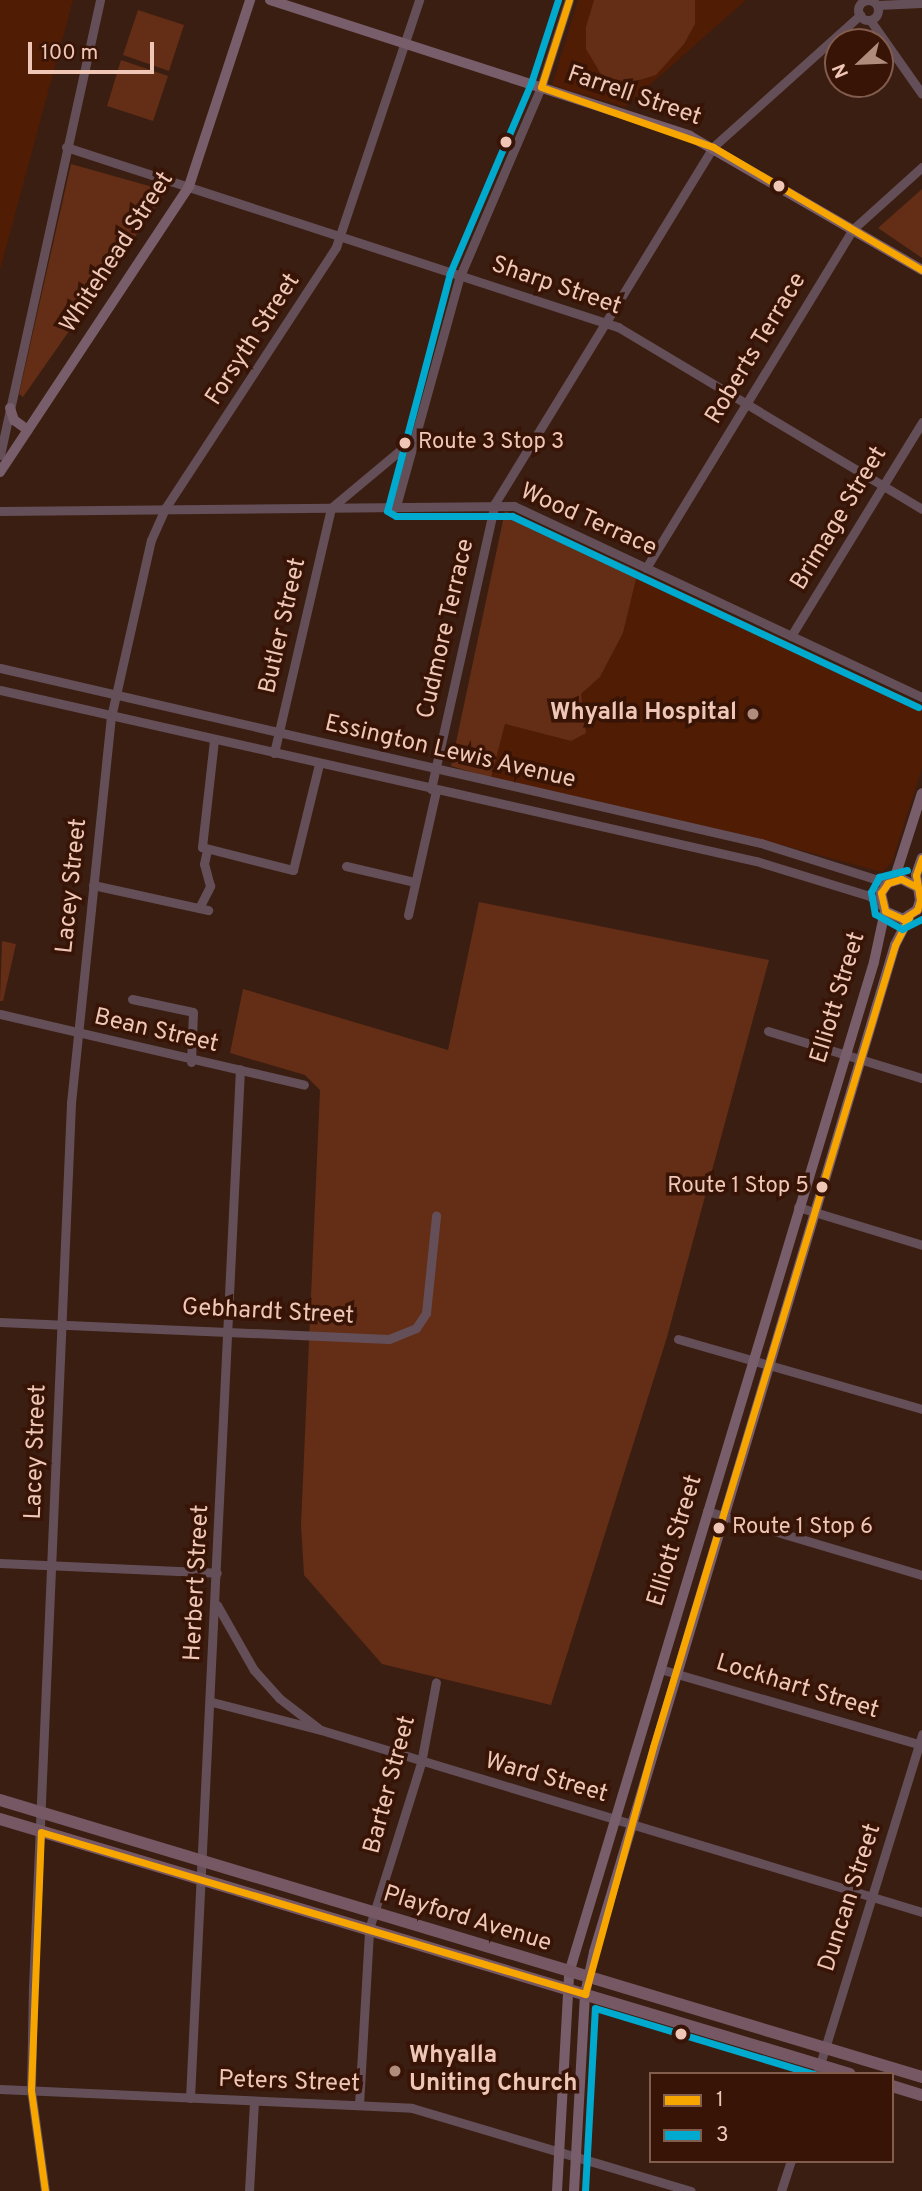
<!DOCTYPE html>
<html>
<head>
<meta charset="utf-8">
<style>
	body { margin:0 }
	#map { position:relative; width:922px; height:2191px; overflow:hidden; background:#3a1e12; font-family:Overpass,sans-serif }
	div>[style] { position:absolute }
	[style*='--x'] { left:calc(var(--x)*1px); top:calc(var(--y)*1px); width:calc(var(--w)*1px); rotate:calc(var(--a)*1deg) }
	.built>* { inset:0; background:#501c04 }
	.green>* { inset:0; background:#642d15 }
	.minor>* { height:9px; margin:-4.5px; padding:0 4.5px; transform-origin:4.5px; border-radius:4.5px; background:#644f58 }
	.minor>.ring { margin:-4.5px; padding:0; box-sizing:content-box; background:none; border:9px solid #644f58; border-radius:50% }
	.major>* { height:10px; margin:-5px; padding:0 5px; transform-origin:5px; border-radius:5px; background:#785d6a }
	.highway>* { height:12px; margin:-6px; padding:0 6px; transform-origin:6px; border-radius:6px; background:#765864 }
	.bus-1>* { height:7px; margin:-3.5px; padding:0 3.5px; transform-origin:3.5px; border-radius:3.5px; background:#f7a600 }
	.bus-2>* { height:7px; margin:-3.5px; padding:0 3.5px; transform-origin:3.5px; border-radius:3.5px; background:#00a9ce }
	.dots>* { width:19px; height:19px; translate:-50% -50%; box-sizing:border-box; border:4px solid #381406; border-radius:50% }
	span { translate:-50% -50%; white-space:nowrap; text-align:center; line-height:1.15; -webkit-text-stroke:7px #381406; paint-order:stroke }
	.bus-label { font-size:22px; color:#f0c7b7 }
	.left { translate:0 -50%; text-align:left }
	.right { translate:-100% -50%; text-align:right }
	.street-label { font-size:24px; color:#f0c7b7 }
	.poi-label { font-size:24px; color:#f0c7b7; font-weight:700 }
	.legend { position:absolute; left:649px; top:2072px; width:245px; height:91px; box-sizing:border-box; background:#381406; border:2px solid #825c4d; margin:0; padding:9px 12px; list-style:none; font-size:21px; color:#f0c7b7 }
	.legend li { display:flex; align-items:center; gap:14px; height:35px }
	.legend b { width:35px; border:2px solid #825c4d }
	.north { position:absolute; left:824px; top:28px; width:70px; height:70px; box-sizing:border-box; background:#381406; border:2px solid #825c4d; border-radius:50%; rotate:247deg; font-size:19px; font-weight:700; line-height:28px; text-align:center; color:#f0c7b7 }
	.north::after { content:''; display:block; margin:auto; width:24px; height:32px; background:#b08c7d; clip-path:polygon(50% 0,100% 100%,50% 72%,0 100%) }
	.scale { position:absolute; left:28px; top:42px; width:126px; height:32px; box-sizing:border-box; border:4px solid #f0c7b7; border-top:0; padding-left:9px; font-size:21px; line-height:24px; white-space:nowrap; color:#f0c7b7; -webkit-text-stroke:5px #381406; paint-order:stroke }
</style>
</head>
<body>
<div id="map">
	<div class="built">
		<i style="clip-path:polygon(0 0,73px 0,0 270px)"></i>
		<i style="clip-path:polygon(578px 0,746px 0,625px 107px,552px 85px)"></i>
		<i style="clip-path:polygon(638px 571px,922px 705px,922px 768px,892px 862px,882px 872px,748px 836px,491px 778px,505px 724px,571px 741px,581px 694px,600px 677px,623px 633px)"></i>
	</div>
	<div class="green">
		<i style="clip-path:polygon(594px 0,695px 0,695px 24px,684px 44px,656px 75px,633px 82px,618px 80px,602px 76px,586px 49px,586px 27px)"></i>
		<i style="clip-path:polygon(138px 10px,184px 25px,169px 71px,123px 55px)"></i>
		<i style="clip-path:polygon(121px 60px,168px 76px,153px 121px,107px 106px)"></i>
		<i style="clip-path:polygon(71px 164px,167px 191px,23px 397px,19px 394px)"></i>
		<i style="clip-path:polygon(922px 189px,922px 258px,878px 228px)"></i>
		<i style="clip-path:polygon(505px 511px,638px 571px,623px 633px,600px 677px,581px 694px,586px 733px,571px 741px,505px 724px,491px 778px,451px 766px)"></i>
		<i style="clip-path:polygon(479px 902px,769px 960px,667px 1337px,551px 1705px,382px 1664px,304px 1575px,301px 1525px,320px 1090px,305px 1075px,230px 1053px,243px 989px,448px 1050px)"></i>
		<i style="clip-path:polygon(2px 941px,16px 944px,3px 1001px,0 1001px)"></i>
	</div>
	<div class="minor">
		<i class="ring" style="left:858px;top:0;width:11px;height:11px"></i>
		<i style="--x:877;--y:5;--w:45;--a:-2.5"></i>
		<i style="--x:870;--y:20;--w:90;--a:54.9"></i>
		<i style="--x:66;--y:147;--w:581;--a:18.06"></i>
		<i style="--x:618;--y:327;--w:354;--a:30.9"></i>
		<i style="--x:0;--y:455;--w:466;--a:-77.6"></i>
		<i style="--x:396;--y:506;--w:239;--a:-74.5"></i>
		<i style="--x:460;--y:276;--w:206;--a:-66.8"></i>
		<i style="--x:541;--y:87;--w:91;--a:-72.2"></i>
		<i style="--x:0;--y:511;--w:514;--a:-0.56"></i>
		<i style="--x:514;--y:506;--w:450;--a:25.1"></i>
		<i style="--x:646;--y:568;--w:396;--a:-58.6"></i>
		<i style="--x:852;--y:230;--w:94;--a:-42"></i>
		<i style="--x:791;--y:636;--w:251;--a:-58.5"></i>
		<i style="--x:0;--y:668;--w:781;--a:12.95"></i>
		<i style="--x:761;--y:843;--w:133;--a:17.5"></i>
		<i style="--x:0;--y:690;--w:775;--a:12.75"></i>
		<i style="--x:756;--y:861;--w:119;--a:17.1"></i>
		<i style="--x:870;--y:896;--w:16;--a:40"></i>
		<i style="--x:214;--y:740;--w:108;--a:96.4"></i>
		<i style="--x:202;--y:847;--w:94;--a:14.2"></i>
		<i style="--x:293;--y:870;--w:109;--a:-76.2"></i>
		<i style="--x:274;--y:753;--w:252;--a:-76.9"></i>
		<i style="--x:331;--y:508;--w:103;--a:-39.9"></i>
		<i style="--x:431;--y:789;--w:293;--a:-77.4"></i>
		<i style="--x:495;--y:503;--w:417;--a:-58.5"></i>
		<i style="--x:713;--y:147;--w:198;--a:-41.9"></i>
		<i style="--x:346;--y:866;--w:71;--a:13.1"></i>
		<i style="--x:93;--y:885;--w:118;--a:12.3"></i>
		<i style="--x:199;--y:908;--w:25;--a:-63"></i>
		<i style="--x:210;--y:886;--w:23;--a:-105"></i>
		<i style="--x:204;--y:864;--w:14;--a:-78"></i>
		<i style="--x:408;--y:915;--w:127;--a:-77.3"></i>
		<i style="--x:132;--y:999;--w:62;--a:12"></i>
		<i style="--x:193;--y:1012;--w:50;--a:92.3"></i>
		<i style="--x:0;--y:1014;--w:312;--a:13.1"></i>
		<i style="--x:768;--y:1031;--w:161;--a:17"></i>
		<i style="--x:798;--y:1207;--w:130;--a:17"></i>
		<i style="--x:0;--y:1322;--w:389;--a:2.5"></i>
		<i style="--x:389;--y:1339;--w:29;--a:-22"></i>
		<i style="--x:416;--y:1328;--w:18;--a:-56"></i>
		<i style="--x:426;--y:1313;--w:98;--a:-84.1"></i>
		<i style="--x:678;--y:1339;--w:254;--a:16"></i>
		<i style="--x:707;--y:1511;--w:224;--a:16.6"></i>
		<i style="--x:0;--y:1563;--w:217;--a:2.6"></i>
		<i style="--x:217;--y:1605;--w:75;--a:60.4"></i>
		<i style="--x:254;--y:1670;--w:38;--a:48"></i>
		<i style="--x:279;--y:1698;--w:49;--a:37.6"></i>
		<i style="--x:660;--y:1669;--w:273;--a:16.2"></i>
		<i style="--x:212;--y:1702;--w:113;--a:14.4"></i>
		<i style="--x:321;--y:1730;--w:628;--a:16.85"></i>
		<i style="--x:817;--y:2074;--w:356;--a:-72.8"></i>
		<i style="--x:0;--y:2089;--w:412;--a:2.6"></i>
		<i style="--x:412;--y:2108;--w:291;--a:16.6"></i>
		<i style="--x:190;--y:2098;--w:1030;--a:-87.22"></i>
		<i style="--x:359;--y:2105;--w:176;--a:-86.7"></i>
		<i style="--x:369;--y:1929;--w:174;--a:-72.6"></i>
		<i style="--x:421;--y:1763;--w:82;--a:-79.5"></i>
		<i style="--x:45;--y:2191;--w:102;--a:-97.9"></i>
		<i style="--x:31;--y:2090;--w:102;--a:-88.9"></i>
		<i style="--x:33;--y:1988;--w:886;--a:-87.54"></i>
		<i style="--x:71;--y:1103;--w:388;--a:-84.1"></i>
		<i style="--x:111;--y:717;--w:181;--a:-77.3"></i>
		<i style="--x:151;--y:540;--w:36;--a:-66"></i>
		<i style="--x:166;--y:507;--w:311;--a:-56.8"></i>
		<i style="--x:336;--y:247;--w:261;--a:-71.4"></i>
		<i style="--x:249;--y:2191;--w:89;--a:-86.8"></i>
		<i style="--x:781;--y:2191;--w:32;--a:-72"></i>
	</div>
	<div class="major">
		<i style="--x:270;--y:0;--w:441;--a:17.9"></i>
		<i style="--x:690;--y:136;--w:268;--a:30"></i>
		<i style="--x:10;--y:408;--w:13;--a:72"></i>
		<i style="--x:14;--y:420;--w:17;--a:36"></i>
		<i style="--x:0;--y:472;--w:343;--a:-56.5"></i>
		<i style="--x:189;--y:186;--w:196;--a:-71.8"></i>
		<i style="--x:894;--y:880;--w:91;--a:-72.2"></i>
		<i style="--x:917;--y:887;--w:18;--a:-153"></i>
		<i style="--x:901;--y:879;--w:14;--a:163"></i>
		<i style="--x:888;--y:883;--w:12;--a:125"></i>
		<i style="--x:881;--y:893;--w:18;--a:77"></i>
		<i style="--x:885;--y:911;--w:20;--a:24"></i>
		<i style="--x:903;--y:919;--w:17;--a:-33"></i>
		<i style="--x:917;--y:910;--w:10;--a:-73"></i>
		<i style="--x:920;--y:900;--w:25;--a:-99"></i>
		<i style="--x:916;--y:875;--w:18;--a:-71"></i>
		<i style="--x:557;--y:2191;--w:218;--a:-86.8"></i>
		<i style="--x:569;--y:1973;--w:1056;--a:-73.21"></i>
		<i style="--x:874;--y:962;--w:52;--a:-77.8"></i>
		<i style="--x:574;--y:2191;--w:197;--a:-86.8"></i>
		<i style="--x:585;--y:1994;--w:43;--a:-77.9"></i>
		<i style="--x:594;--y:1952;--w:1051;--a:-73.36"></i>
		<i style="--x:895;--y:945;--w:31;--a:-63"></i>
	</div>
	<div class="highway">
		<i style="--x:0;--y:1800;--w:963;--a:16.72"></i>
		<i style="--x:0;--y:1819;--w:887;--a:16.7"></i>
		<i style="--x:892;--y:2086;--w:31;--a:17"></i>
	</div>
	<div class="bus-1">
		<i style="--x:569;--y:0;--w:91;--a:107.8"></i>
		<i style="--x:541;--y:87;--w:182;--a:19.2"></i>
		<i style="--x:713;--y:147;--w:243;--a:30.5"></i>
		<i style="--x:917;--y:887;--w:18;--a:-153"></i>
		<i style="--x:901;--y:879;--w:14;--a:163"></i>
		<i style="--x:888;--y:883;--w:12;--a:125"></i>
		<i style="--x:881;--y:893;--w:18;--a:77"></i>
		<i style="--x:885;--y:911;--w:20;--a:24"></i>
		<i style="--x:903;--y:919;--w:17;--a:-33"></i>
		<i style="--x:917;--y:910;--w:10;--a:-73"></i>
		<i style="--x:920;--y:900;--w:25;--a:-99"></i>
		<i style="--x:916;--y:875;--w:18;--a:-71"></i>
		<i style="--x:45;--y:2191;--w:102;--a:-97.9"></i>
		<i style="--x:31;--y:2090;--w:258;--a:-87.8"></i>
		<i style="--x:41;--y:1832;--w:568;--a:16.58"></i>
		<i style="--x:585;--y:1994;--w:256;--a:-74.6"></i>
		<i style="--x:653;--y:1747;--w:838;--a:-73.21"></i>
		<i style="--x:895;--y:945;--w:31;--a:-63"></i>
	</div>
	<div class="bus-2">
		<i style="--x:558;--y:0;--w:87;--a:108"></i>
		<i style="--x:531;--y:83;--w:207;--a:113.1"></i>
		<i style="--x:450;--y:273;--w:246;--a:104.8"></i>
		<i style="--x:387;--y:511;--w:10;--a:29"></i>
		<i style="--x:396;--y:516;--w:116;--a:0"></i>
		<i style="--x:512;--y:516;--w:449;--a:25.2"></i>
		<i style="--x:907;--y:870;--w:29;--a:166"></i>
		<i style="--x:879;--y:877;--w:17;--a:118"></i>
		<i style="--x:871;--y:892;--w:22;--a:80"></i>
		<i style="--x:875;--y:914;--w:31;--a:29"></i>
		<i style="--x:902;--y:929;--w:22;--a:-27"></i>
		<i style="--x:585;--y:2191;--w:183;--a:-86.9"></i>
		<i style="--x:595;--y:2008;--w:228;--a:16.8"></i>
	</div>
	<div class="dots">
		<i style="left:506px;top:142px;background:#f0c7b7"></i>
		<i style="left:779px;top:186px;background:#f0c7b7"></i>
		<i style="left:405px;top:443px;background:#f0c7b7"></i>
		<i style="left:753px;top:714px;background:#b08c7d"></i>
		<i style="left:822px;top:1187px;background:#f0c7b7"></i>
		<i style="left:719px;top:1528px;background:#f0c7b7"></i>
		<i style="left:681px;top:2034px;background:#f0c7b7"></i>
		<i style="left:395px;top:2071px;background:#b08c7d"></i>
	</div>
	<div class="bus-label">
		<span class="left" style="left:418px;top:443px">Route 3 Stop 3</span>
		<span class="right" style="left:809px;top:1187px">Route 1 Stop 5</span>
		<span class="left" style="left:732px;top:1528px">Route 1 Stop 6</span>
	</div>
	<div class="street-label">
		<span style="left:634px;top:97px;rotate:19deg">Farrell Street</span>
		<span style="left:118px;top:253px;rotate:-57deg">Whitehead Street</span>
		<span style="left:556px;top:287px;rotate:19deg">Sharp Street</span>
		<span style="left:254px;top:340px;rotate:-57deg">Forsyth Street</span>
		<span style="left:757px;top:349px;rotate:-59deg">Roberts Terrace</span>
		<span style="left:840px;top:519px;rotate:-59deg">Brimage Street</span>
		<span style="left:588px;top:521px;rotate:24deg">Wood Terrace</span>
		<span style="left:284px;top:626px;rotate:-77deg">Butler Street</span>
		<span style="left:447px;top:629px;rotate:-77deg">Cudmore Terrace</span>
		<span style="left:450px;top:753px;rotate:13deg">Essington Lewis Avenue</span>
		<span style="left:73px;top:886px;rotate:-84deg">Lacey Street</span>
		<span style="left:839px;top:998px;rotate:-73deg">Elliott Street</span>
		<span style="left:156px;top:1032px;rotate:13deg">Bean Street</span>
		<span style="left:268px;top:1313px;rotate:3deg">Gebhardt Street</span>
		<span style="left:37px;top:1452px;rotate:-88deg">Lacey Street</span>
		<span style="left:676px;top:1541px;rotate:-73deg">Elliott Street</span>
		<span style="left:198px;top:1583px;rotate:-87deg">Herbert Street</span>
		<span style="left:797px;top:1688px;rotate:17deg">Lockhart Street</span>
		<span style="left:546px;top:1779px;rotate:16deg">Ward Street</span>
		<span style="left:391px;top:1785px;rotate:-75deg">Barter Street</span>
		<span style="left:851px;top:1898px;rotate:-72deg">Duncan Street</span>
		<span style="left:467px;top:1920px;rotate:17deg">Playford Avenue</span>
		<span style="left:289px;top:2083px;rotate:2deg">Peters Street</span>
	</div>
	<div class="poi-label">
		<span class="right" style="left:737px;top:714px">Whyalla Hospital</span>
		<span class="left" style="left:409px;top:2071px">Whyalla<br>Uniting Church</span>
	</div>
	<ul class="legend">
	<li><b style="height:9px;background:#f7a600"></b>1</li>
	<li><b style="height:9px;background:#00a9ce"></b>3</li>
	</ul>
	<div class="north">N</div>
	<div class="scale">100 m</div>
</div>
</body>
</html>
